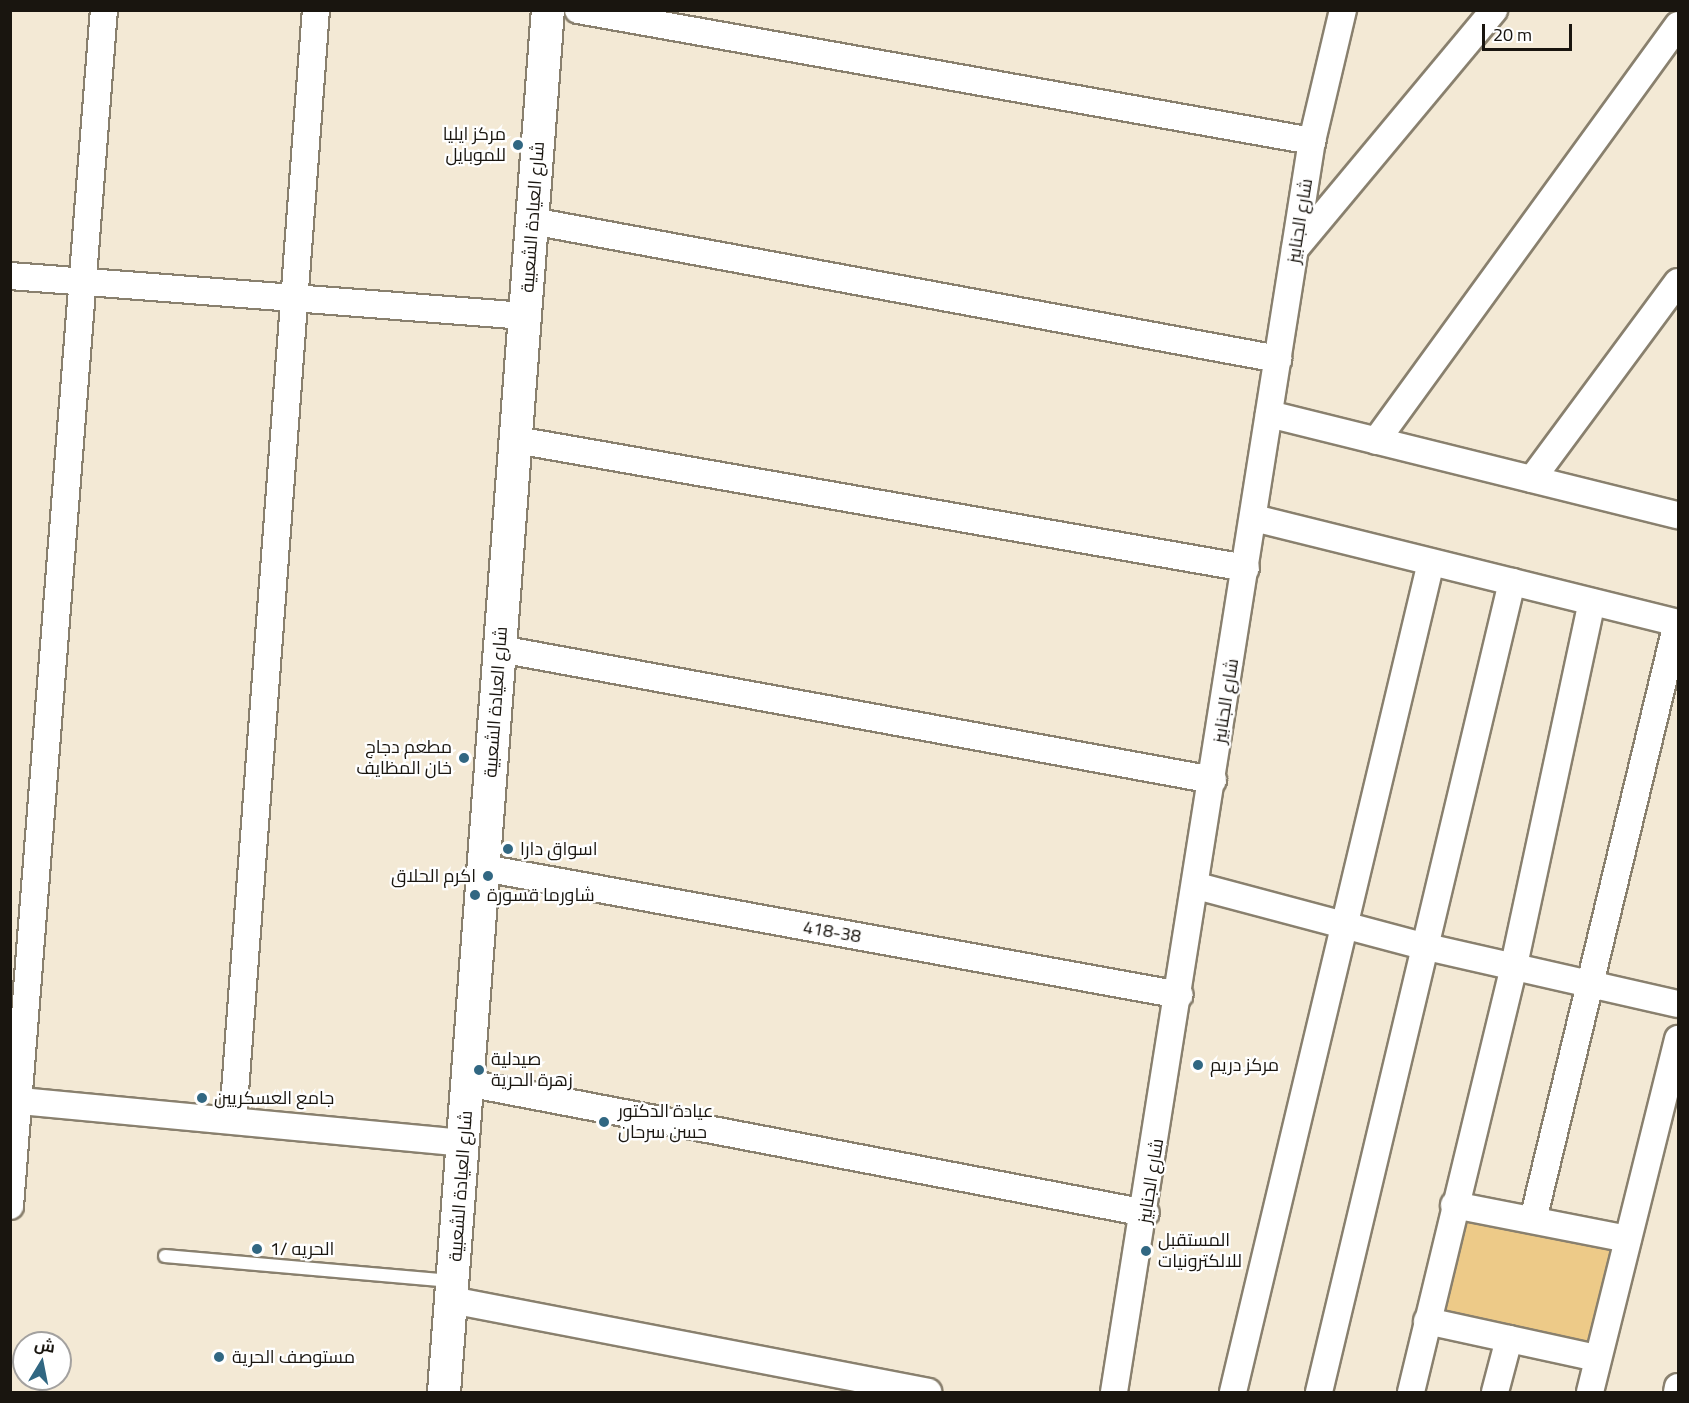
<!DOCTYPE html>
<html>
<head>
<meta charset="utf-8">
<style>
	body { margin:0 }
	#map { position:relative; width:1689px; height:1403px; overflow:hidden; background:#f3e9d5; font-family:Georgia,Cairo,serif }
	div>[style] { position:absolute }
	[style*='--x'] { left:calc(var(--x)*1px); top:calc(var(--y)*1px); width:calc(var(--w)*1px); rotate:calc(var(--a)*1deg) }
	.green>* { inset:0; background:#edca88 }
	.roads { filter:drop-shadow(2px 0 #89806e) drop-shadow(-2px 0 #89806e) drop-shadow(0 2px #89806e) drop-shadow(0 -2px #89806e) }
	.service>* { height:12px; margin:-6px; padding:0 6px; transform-origin:6px; border-radius:6px; background:#fff }
	.minor>* { height:26px; margin:-13px; padding:0 13px; transform-origin:13px; border-radius:13px; background:#fff }
	.tertiary>* { height:32px; margin:-16px; padding:0 16px; transform-origin:16px; border-radius:16px; background:#fff }
	.dots>* { width:16px; height:16px; translate:-50% -50%; box-sizing:border-box; border:3px solid #fff; border-radius:50% }
	span { translate:-50% -50%; white-space:nowrap; text-align:center; line-height:1.15; -webkit-text-stroke:4.5px #fff; paint-order:stroke }
	.poi-label { font-size:18px; color:#19150f }
	.right { translate:-100% -50%; text-align:right }
	.left { translate:0 -50%; text-align:left }
	.street-label { font-size:18px; color:#19150f }
	.frame { position:absolute; inset:0; border:12px solid #19150f; pointer-events:none }
	.north { position:absolute; left:12px; top:1331px; width:60px; height:60px; box-sizing:border-box; background:#fff; border:2px solid #a3a19f; border-radius:50%; rotate:10deg; font-size:16px; font-weight:700; line-height:24px; text-align:center; color:#19150f }
	.north::after { content:''; display:block; margin:auto; width:21px; height:27px; background:#316782; clip-path:polygon(50% 0,100% 100%,50% 72%,0 100%) }
	.scale { position:absolute; left:1482px; top:24px; width:90px; height:27px; box-sizing:border-box; border:3px solid #19150f; border-top:0; padding-left:8px; font-size:18px; line-height:21px; white-space:nowrap; color:#19150f; -webkit-text-stroke:4px #fff; paint-order:stroke }
</style>
</head>
<body>
<div id="map">
	<div class="green">
		<i style="clip-path:polygon(1459px 1212px,1620px 1244px,1594px 1351px,1435px 1314px)"></i>
	</div>
	<div class="roads">
		<div class="service">
			<i style="--x:165;--y:1256;--w:287;--a:5"></i>
		</div>
		<div class="minor">
			<i style="--x:578;--y:10;--w:746;--a:10.12"></i>
			<i style="--x:532;--y:221;--w:759;--a:10.48"></i>
			<i style="--x:1295;--y:249;--w:311;--a:-50.2"></i>
			<i style="--x:10;--y:276;--w:517;--a:4.44"></i>
			<i style="--x:1269;--y:414;--w:421;--a:13.9"></i>
			<i style="--x:516;--y:440;--w:741;--a:9.95"></i>
			<i style="--x:1376;--y:441;--w:514;--a:-54.02"></i>
			<i style="--x:1532;--y:479;--w:245;--a:-53.5"></i>
			<i style="--x:1254;--y:518;--w:437;--a:13.9"></i>
			<i style="--x:500;--y:649;--w:725;--a:10.41"></i>
			<i style="--x:484;--y:868;--w:707;--a:10.34"></i>
			<i style="--x:1197;--y:886;--w:238;--a:14.9"></i>
			<i style="--x:1427;--y:947;--w:257;--a:12.8"></i>
			<i style="--x:467;--y:1083;--w:691;--a:10.84"></i>
			<i style="--x:20;--y:1101;--w:445;--a:5.4"></i>
			<i style="--x:233;--y:1118;--w:1111;--a:-85.72"></i>
			<i style="--x:1454;--y:1205;--w:177;--a:11.1"></i>
			<i style="--x:10;--y:1206;--w:1200;--a:-85.51"></i>
			<i style="--x:1533;--y:1220;--w:614;--a:-76.44"></i>
			<i style="--x:451;--y:1300;--w:486;--a:10.9"></i>
			<i style="--x:1427;--y:1321;--w:174;--a:12.3"></i>
			<i style="--x:1114;--y:1392;--w:1267;--a:-81.01"></i>
			<i style="--x:1312;--y:141;--w:135;--a:-76.7"></i>
			<i style="--x:1233;--y:1392;--w:853;--a:-76.58"></i>
			<i style="--x:1319;--y:1392;--w:833;--a:-76.6"></i>
			<i style="--x:1411;--y:1392;--w:439;--a:-76.4"></i>
			<i style="--x:1514;--y:965;--w:371;--a:-77.9"></i>
			<i style="--x:1495;--y:1392;--w:55;--a:-75.2"></i>
			<i style="--x:1590;--y:1392;--w:364;--a:-76"></i>
			<i style="--x:1677;--y:1392;--w:5;--a:-79"></i>
		</div>
		<div class="tertiary">
			<i style="--x:444;--y:1392;--w:1386;--a:-85.7"></i>
		</div>
	</div>
	<div class="dots">
		<i style="left:518px;top:145px;background:#316782"></i>
		<i style="left:464px;top:758px;background:#316782"></i>
		<i style="left:508px;top:849px;background:#316782"></i>
		<i style="left:488px;top:876px;background:#316782"></i>
		<i style="left:475px;top:895px;background:#316782"></i>
		<i style="left:1198px;top:1065px;background:#316782"></i>
		<i style="left:479px;top:1070px;background:#316782"></i>
		<i style="left:202px;top:1098px;background:#316782"></i>
		<i style="left:604px;top:1122px;background:#316782"></i>
		<i style="left:257px;top:1249px;background:#316782"></i>
		<i style="left:1146px;top:1251px;background:#316782"></i>
		<i style="left:219px;top:1357px;background:#316782"></i>
	</div>
	<div class="poi-label">
		<span class="right" style="left:506px;top:145px">مركز ايليا<br>للموبايل</span>
		<span class="right" style="left:452px;top:758px">مطعم دجاج<br>خان المظايف</span>
		<span class="left" style="left:520px;top:849px">اسواق دارا</span>
		<span class="right" style="left:476px;top:876px">اكرم الحلاق</span>
		<span class="left" style="left:487px;top:895px">شاورما قسورة</span>
		<span class="left" style="left:491px;top:1070px">صيدلية<br>زهرة الحرية</span>
		<span class="left" style="left:1210px;top:1065px">مركز دريم</span>
		<span class="left" style="left:214px;top:1098px">جامع العسكريين</span>
		<span class="left" style="left:618px;top:1122px">عيادة الدكتور<br>حسن سرحان</span>
		<span class="left" style="left:1158px;top:1251px">المستقبل<br>للالكترونيات</span>
		<span class="left" style="left:270px;top:1249px">الحريه /1</span>
		<span class="left" style="left:232px;top:1357px">مستوصف الحرية</span>
	</div>
	<div class="street-label">
		<span style="left:533px;top:217px;rotate:-86deg">شارع العيادة الشعبية</span>
		<span style="left:1300px;top:221px;rotate:-81deg">شارع الجنابيز</span>
		<span style="left:1226px;top:701px;rotate:-81deg">شارع الجنابيز</span>
		<span style="left:496px;top:702px;rotate:-86deg">شارع العيادة الشعبية</span>
		<span style="left:832px;top:932px;rotate:10deg">418-38</span>
		<span style="left:1151px;top:1181px;rotate:-81deg">شارع الجنابيز</span>
		<span style="left:461px;top:1186px;rotate:-86deg">شارع العيادة الشعبية</span>
	</div>
	<div class="frame"></div>
	<div class="north">ش</div>
	<div class="scale">20 m</div>
</div>
</body>
</html>
